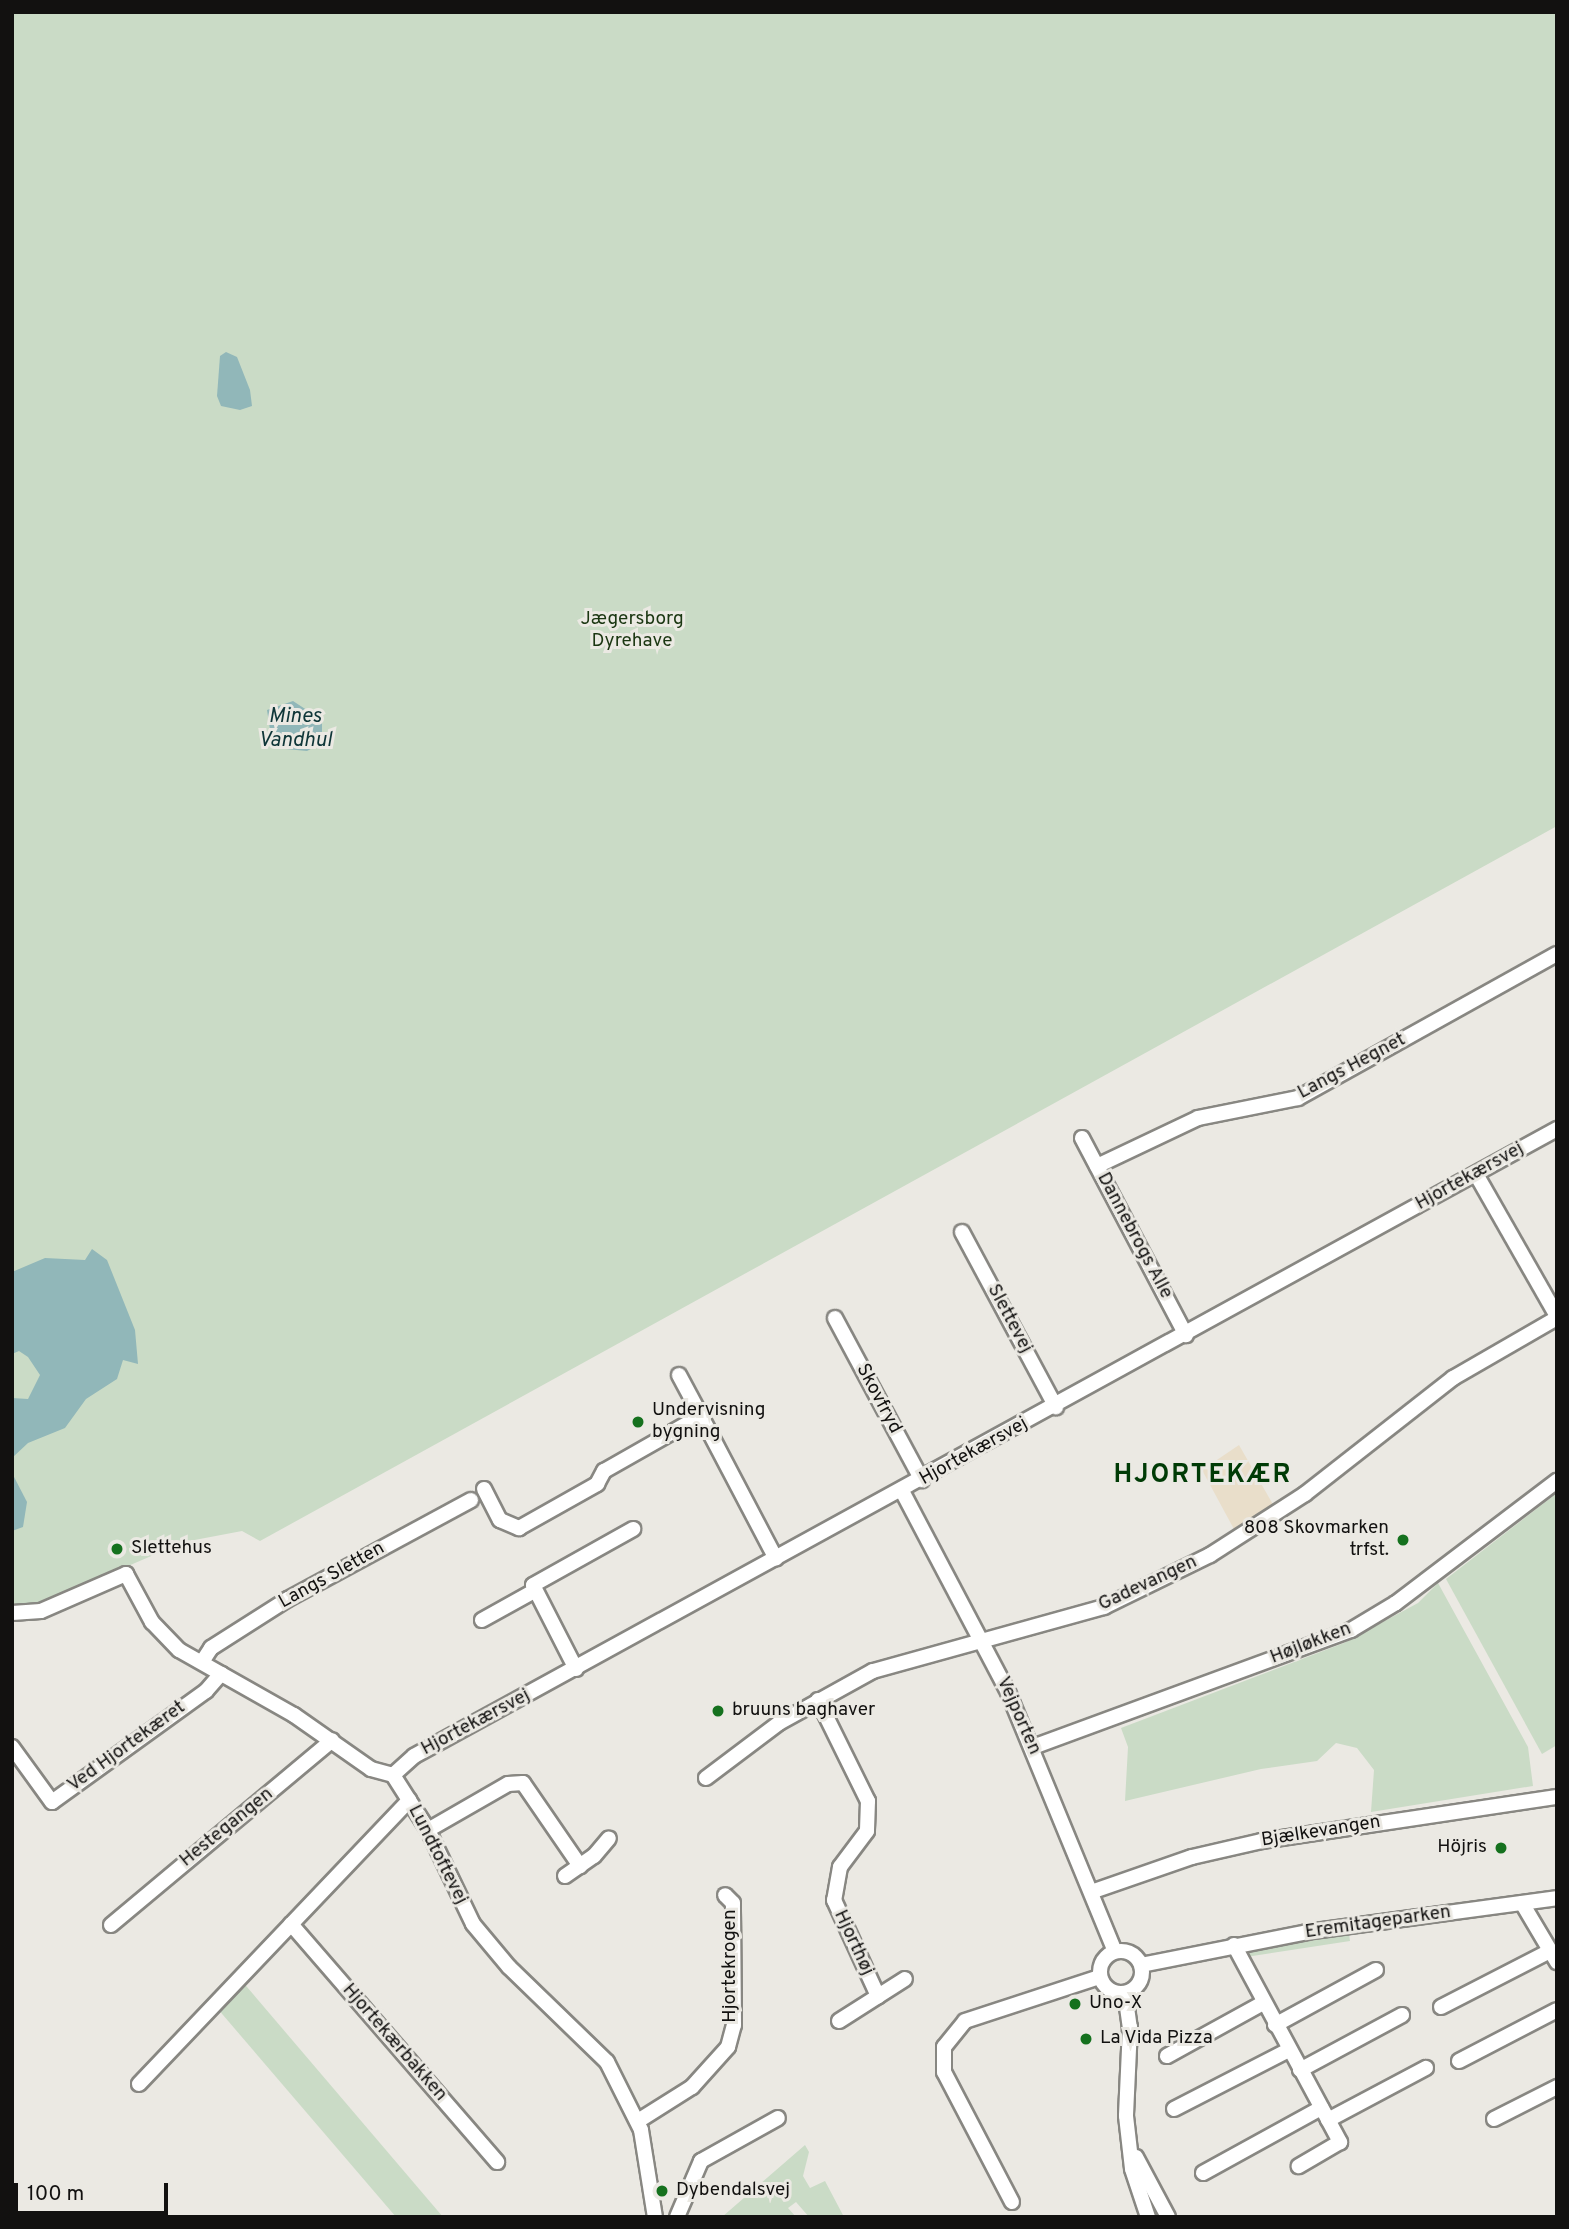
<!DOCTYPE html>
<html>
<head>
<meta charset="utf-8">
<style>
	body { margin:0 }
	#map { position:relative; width:1569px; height:2229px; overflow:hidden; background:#ebe9e3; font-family:Overpass,sans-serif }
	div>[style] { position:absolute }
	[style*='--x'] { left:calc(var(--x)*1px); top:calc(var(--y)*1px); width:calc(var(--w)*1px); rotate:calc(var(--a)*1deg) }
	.education>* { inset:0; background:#e9deca }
	.green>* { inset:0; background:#cadbc6 }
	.water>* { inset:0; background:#91b7b9 }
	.roads { filter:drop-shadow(2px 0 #888782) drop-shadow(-2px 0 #888782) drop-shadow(0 2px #888782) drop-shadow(0 -2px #888782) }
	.minor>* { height:14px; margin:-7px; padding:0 7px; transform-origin:7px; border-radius:7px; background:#fff }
	.minor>.ring { margin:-7px; padding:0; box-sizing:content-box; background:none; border:14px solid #fff; border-radius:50% }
	.dots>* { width:19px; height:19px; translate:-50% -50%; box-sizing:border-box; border:4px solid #ebe9e3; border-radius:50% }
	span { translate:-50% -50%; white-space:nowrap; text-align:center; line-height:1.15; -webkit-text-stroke:6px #ebe9e3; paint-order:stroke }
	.park-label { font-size:19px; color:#1b3712 }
	.street-label { font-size:19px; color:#121110 }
	.poi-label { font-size:19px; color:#121110 }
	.left { translate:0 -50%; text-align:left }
	.right { translate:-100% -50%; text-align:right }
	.water-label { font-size:21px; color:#0f3638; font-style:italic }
	.district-label { font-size:26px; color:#003b06; font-weight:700; letter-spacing:2px }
	.frame { position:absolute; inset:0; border:14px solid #121110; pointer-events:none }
	.scale { position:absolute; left:14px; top:2183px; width:154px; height:32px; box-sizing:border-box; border:4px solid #121110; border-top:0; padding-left:9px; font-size:21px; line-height:24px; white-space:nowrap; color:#121110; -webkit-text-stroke:5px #ebe9e3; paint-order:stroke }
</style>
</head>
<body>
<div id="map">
	<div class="education">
		<i style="clip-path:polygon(1239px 1445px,1275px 1508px,1235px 1531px,1202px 1470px)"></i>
	</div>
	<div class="green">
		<i style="clip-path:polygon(12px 12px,1557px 12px,1557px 826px,260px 1541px,242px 1531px,184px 1542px,37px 1605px,12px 1605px)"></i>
		<i style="clip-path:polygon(1557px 1493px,1557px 1745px,1542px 1754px,1446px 1579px)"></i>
		<i style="clip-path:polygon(1438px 1583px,1528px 1747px,1533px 1786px,1371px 1812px,1374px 1770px,1357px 1748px,1336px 1743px,1317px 1761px,1261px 1769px,1125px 1801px,1128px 1747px,1121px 1728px,1344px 1643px,1418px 1603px)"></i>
		<i style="clip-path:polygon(1349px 1934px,1350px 1941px,1246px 1957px,1248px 1950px)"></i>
		<i style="clip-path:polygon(241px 1980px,443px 2217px,396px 2217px,217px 2008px)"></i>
		<i style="clip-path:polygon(805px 2145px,809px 2152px,803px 2176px,810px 2188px,825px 2181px,844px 2217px,809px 2217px,796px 2202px,788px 2208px,796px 2217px,722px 2217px)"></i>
	</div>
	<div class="water">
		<i style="clip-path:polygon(226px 352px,237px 357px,250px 390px,252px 406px,240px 410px,221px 406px,217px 396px,220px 356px)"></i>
		<i style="clip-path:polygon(293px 701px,322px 720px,322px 743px,307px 751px,286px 749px,271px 736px,267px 710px)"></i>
		<i style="clip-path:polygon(92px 1249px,107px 1260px,135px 1330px,138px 1364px,123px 1360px,117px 1379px,86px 1399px,65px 1428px,28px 1443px,12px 1458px,12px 1398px,28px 1399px,40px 1375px,28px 1357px,19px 1351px,12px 1354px,12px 1272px,45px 1258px,85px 1260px)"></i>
		<i style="clip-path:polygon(12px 1473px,27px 1502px,23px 1527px,12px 1531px)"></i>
	</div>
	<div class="roads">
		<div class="minor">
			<i style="--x:1082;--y:1138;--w:223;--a:62.2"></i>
			<i style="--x:1097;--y:1166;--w:112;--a:-25.4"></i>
			<i style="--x:1198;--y:1118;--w:102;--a:-11.3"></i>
			<i style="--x:1298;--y:1098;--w:296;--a:-29.1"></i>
			<i style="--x:1476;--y:1174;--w:163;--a:60.3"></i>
			<i style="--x:962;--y:1232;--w:199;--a:61.8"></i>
			<i style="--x:835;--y:1318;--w:184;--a:61.8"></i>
			<i style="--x:679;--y:1375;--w:47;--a:61.8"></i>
			<i style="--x:484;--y:1489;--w:35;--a:63"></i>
			<i style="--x:500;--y:1520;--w:21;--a:23"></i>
			<i style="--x:519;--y:1528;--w:90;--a:-29.4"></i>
			<i style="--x:597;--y:1484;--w:15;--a:-62"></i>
			<i style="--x:604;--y:1471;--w:112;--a:-29.6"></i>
			<i style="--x:701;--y:1416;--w:161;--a:62.3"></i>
			<i style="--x:902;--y:1491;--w:227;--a:62.2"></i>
			<i style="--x:1008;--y:1692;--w:280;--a:67.6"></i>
			<i style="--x:12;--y:1613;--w:29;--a:-4"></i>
			<i style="--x:41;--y:1611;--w:93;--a:-23.5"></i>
			<i style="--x:126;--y:1574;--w:55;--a:61.6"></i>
			<i style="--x:152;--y:1622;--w:39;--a:46"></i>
			<i style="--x:179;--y:1650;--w:132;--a:29.5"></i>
			<i style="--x:294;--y:1715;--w:94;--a:35"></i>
			<i style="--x:371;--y:1769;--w:23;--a:15"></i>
			<i style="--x:482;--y:1620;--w:60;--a:-29.1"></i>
			<i style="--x:202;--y:1662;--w:17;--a:-57"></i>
			<i style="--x:211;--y:1648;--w:91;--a:-32.5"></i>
			<i style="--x:288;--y:1599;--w:208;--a:-28.4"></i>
			<i style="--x:576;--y:1669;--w:94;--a:-117.1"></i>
			<i style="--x:533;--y:1585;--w:115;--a:-29.2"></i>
			<i style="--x:818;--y:1700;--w:113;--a:63.7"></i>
			<i style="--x:868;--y:1801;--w:30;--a:92"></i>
			<i style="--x:867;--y:1831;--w:45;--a:126.9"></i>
			<i style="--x:840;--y:1867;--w:34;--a:100"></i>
			<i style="--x:834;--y:1900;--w:106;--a:65.4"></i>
			<i style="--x:12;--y:1747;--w:68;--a:54"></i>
			<i style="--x:52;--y:1802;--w:190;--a:-35.8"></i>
			<i style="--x:206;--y:1691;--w:23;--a:-49"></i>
			<i style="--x:1033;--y:1747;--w:339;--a:-20.2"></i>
			<i style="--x:1351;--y:1630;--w:52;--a:-31"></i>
			<i style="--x:1396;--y:1603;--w:202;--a:-37.2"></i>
			<i style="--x:393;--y:1775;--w:28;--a:-42"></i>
			<i style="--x:414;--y:1756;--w:1304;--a:-28.75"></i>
			<i style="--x:393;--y:1775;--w:65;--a:57.5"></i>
			<i style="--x:428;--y:1830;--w:104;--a:64.4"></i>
			<i style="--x:473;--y:1924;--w:56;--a:50.1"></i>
			<i style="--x:509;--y:1967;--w:136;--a:44.1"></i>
			<i style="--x:607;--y:2062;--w:76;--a:63.4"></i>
			<i style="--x:641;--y:2130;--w:88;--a:80.9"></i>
			<i style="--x:706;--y:1778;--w:91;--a:-37"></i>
			<i style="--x:779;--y:1723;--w:107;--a:-29"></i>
			<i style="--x:873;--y:1671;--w:240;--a:-15.5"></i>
			<i style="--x:1104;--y:1607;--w:118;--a:-26.1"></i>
			<i style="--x:1210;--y:1555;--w:113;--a:-32.7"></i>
			<i style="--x:1305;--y:1494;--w:188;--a:-38.1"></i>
			<i style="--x:1453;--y:1378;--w:120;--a:-30"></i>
			<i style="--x:428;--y:1830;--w:92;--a:-29.9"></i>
			<i style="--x:508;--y:1784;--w:15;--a:-4"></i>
			<i style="--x:523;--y:1783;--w:101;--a:55.5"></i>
			<i style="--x:565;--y:1876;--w:35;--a:-35"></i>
			<i style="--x:594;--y:1856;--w:23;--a:-50"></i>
			<i style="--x:1091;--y:1892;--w:107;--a:-19.1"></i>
			<i style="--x:1192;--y:1857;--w:72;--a:-12.9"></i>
			<i style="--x:1262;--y:1841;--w:298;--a:-8.5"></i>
			<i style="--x:1522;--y:1903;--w:69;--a:59.3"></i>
			<i style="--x:291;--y:1924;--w:315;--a:49.1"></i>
			<i style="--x:111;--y:1925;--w:288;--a:-39.9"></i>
			<i style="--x:1234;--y:1945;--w:224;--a:61.7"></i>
			<i style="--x:1340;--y:2142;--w:48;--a:149.7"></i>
			<i class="ring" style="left:1100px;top:1951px;width:28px;height:28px"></i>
			<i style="--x:1141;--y:1965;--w:169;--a:-11.2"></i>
			<i style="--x:1307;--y:1932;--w:252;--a:-7.7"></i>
			<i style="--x:1125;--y:1993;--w:34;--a:82"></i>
			<i style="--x:1130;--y:2027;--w:89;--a:92.6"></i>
			<i style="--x:1126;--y:2116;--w:53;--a:83.5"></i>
			<i style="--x:1132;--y:2169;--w:51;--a:71.6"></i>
			<i style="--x:1441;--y:2007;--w:123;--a:-27.2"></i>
			<i style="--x:839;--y:2021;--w:78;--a:-32.5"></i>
			<i style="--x:1275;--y:2025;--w:115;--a:-28.6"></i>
			<i style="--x:1167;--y:2056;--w:110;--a:-28.9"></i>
			<i style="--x:1459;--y:2061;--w:110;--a:-27.5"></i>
			<i style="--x:1300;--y:2070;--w:116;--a:-28.3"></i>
			<i style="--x:139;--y:2084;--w:392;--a:-46.4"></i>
			<i style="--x:1174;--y:2109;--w:129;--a:-27.2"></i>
			<i style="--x:1494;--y:2119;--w:71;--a:-26.9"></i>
			<i style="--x:1328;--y:2120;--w:111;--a:-28"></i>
			<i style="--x:638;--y:2121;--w:64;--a:-32.2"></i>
			<i style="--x:692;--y:2087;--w:54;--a:-48"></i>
			<i style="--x:728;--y:2047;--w:23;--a:-75"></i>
			<i style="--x:734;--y:2025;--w:122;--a:-90.5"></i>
			<i style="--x:733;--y:1903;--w:11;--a:-135"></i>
			<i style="--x:1136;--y:2157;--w:68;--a:61.9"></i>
			<i style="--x:1203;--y:2173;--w:135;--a:-28.8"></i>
			<i style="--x:1012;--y:2202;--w:147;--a:-117.6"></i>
			<i style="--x:944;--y:2072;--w:25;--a:-90"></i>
			<i style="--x:944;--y:2047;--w:33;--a:-51"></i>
			<i style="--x:965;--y:2021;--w:142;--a:-18.1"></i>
			<i style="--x:677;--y:2217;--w:61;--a:-66.8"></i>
			<i style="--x:701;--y:2161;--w:88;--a:-29.2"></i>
		</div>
	</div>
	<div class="dots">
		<i style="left:638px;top:1422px;background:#15711e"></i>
		<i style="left:1403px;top:1540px;background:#15711e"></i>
		<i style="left:117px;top:1549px;background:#15711e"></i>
		<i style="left:718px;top:1711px;background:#15711e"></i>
		<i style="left:1501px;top:1848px;background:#15711e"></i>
		<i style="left:1075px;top:2004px;background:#15711e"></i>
		<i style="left:1086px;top:2039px;background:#15711e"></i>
		<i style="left:662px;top:2191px;background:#15711e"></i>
	</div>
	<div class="park-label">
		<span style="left:632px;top:631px">Jægersborg<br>Dyrehave</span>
	</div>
	<div class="street-label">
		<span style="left:1352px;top:1067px;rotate:-28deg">Langs Hegnet</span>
		<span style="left:1470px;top:1177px;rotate:-29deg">Hjortekærsvej</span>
		<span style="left:1134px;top:1236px;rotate:62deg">Dannebrogs Alle</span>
		<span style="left:1009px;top:1319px;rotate:62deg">Slettevej</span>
		<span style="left:878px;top:1399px;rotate:62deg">Skovfryd</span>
		<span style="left:974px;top:1452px;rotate:-29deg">Hjortekærsvej</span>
		<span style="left:332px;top:1576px;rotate:-29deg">Langs Sletten</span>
		<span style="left:1148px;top:1584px;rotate:-25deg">Gadevangen</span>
		<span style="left:1311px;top:1644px;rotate:-21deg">Højløkken</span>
		<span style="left:1018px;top:1716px;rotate:66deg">Vejporten</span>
		<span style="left:476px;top:1723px;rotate:-28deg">Hjortekærsvej</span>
		<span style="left:127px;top:1747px;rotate:-36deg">Ved Hjortekæret</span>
		<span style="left:227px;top:1828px;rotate:-39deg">Hestegangen</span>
		<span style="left:1321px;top:1832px;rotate:-9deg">Bjælkevangen</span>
		<span style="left:437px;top:1855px;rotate:63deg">Lundtoftevej</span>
		<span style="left:1378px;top:1923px;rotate:-8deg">Eremitageparken</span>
		<span style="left:853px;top:1943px;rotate:65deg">Hjorthøj</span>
		<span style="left:731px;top:1966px;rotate:-90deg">Hjortekrogen</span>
		<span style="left:394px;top:2043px;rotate:49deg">Hjortekærbakken</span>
	</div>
	<div class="poi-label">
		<span class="left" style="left:652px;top:1422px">Undervisning<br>bygning</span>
		<span class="right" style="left:1389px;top:1540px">808 Skovmarken<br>trfst.</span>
		<span class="left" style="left:131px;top:1549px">Slettehus</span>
		<span class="left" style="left:732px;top:1711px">bruuns baghaver</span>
		<span class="right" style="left:1487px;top:1848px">Höjris</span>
		<span class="left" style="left:1089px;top:2004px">Uno-X</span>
		<span class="left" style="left:1100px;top:2039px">La Vida Pizza</span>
		<span class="left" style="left:676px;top:2191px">Dybendalsvej</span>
	</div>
	<div class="water-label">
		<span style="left:295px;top:729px">Mines<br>Vandhul</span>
	</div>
	<div class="district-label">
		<span style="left:1203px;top:1476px">HJORTEKÆR</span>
	</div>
	<div class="frame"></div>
	<div class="scale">100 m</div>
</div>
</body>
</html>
